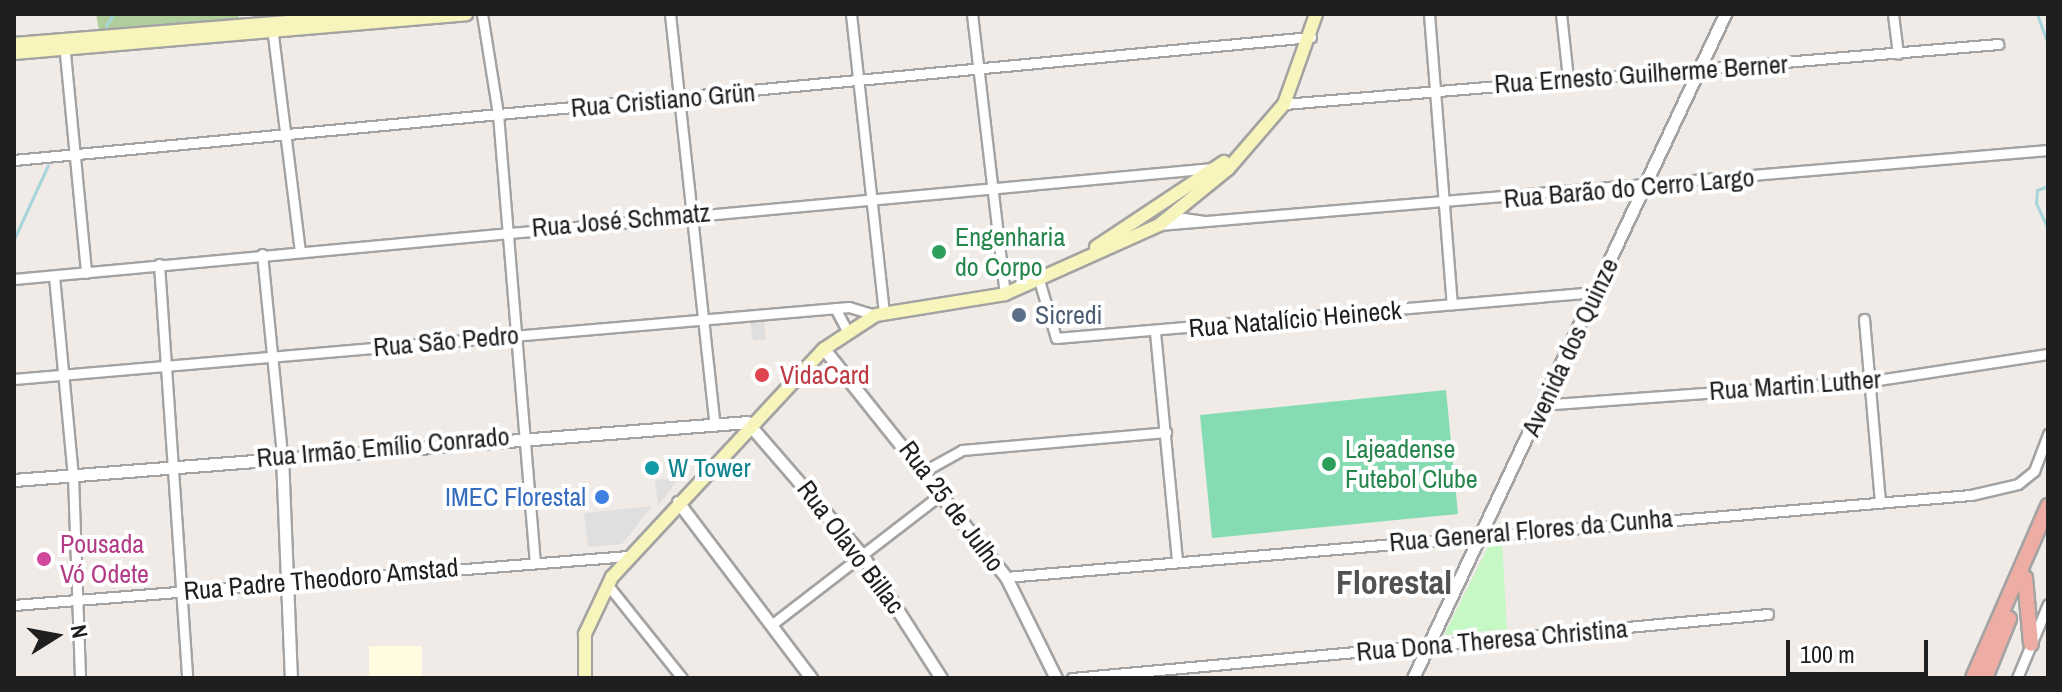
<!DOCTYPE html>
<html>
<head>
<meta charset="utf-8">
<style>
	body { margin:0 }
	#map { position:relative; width:2062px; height:692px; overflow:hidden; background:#f0ebe6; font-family:"Archivo Narrow",sans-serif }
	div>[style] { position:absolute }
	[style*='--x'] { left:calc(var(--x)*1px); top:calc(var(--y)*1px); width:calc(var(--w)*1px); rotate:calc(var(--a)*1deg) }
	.education>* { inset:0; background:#fefbe0 }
	.forest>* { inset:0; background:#afce9c }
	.park>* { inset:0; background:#c5f8c4 }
	.pitch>* { inset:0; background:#86dcb2 }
	.parking>* { inset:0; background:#dfdfdf }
	.stream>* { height:3px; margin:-1.5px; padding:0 1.5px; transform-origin:1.5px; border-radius:1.5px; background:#a7d5dc }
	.roads { filter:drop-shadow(2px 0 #a3a3a3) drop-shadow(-2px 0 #a3a3a3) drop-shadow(0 2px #a3a3a3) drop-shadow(0 -2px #a3a3a3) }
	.minor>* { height:9px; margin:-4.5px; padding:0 4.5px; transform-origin:4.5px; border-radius:4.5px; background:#fff }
	.tertiary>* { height:11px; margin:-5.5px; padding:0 5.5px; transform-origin:5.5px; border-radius:5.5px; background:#fff }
	.secondary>* { height:12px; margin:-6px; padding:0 6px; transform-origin:6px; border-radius:6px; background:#f8f5bc }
	.trunk>* { height:14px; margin:-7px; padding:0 7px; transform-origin:7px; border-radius:7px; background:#eeada4 }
	.dots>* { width:22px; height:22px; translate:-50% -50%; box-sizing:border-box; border:4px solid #fff; border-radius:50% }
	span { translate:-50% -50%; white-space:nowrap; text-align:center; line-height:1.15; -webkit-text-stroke:8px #fff; paint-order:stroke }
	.street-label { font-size:26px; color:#1f1f1f }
	.leisure-label { font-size:26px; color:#27864d }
	.left { translate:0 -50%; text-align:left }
	.service-label { font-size:26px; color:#4e5e75 }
	.health-label { font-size:26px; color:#be3a42 }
	.culture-label { font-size:26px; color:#0d838f }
	.shop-label { font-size:26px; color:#366cbe }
	.right { translate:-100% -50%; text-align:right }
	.hotel-label { font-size:26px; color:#b23c85 }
	.district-label { font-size:34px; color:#525252; font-weight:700 }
	.frame { position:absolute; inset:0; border:16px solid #1f1f1f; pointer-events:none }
	.north { position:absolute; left:16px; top:596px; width:80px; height:80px; -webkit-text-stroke:6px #fff; paint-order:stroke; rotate:79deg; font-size:22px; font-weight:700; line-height:32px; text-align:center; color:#1f1f1f }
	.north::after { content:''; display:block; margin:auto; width:28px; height:36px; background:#1f1f1f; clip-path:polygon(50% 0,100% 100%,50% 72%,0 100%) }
	.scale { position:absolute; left:1786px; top:640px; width:142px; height:36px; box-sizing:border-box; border:4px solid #1f1f1f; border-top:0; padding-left:10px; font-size:24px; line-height:28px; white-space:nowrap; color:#1f1f1f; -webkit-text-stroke:6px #fff; paint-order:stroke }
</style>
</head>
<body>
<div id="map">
	<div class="education">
		<i style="clip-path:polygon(369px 646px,422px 646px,422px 678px,369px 678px)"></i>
	</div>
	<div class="forest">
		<i style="clip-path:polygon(96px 14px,238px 14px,239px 18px,99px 30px)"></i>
	</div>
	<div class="park">
		<i style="clip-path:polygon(1502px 541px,1507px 629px,1444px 635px,1490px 543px)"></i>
	</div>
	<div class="pitch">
		<i style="clip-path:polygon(1446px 390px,1458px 514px,1212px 538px,1200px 415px)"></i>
	</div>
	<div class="parking">
		<i style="clip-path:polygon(763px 318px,766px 339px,753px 341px,750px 320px)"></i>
		<i style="clip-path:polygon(680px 477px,658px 506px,655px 480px)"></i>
		<i style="clip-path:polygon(652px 506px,622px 544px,588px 547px,584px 513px)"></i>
	</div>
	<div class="stream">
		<i style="--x:2037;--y:14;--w:33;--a:70"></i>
		<i style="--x:106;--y:26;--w:14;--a:-60"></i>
		<i style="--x:2048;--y:186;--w:12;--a:160"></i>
		<i style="--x:2037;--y:190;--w:13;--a:94"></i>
		<i style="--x:2036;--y:203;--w:29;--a:65"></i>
		<i style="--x:14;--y:239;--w:81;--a:-65.3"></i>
	</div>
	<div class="roads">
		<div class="minor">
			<i style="--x:482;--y:14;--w:101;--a:80.9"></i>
			<i style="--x:498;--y:114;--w:450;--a:85.3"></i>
			<i style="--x:670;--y:14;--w:408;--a:83.8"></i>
			<i style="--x:851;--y:14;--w:300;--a:83.7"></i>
			<i style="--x:972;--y:14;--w:282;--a:83.3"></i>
			<i style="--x:1429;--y:14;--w:291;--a:85.5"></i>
			<i style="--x:1561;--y:14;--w:64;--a:83.8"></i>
			<i style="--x:1893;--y:14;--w:40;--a:82.9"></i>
			<i style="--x:272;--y:27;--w:226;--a:82.9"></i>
			<i style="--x:64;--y:43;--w:231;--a:84.5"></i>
			<i style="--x:1284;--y:104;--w:717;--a:-4.8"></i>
			<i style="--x:14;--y:160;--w:1303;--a:-5.42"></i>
			<i style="--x:1169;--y:216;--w:34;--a:8"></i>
			<i style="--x:1159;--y:225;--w:892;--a:-4.82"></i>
			<i style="--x:262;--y:254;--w:203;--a:84.3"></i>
			<i style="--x:159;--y:264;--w:415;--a:86.1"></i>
			<i style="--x:54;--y:276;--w:201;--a:84.6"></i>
			<i style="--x:73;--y:476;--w:202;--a:88"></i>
			<i style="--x:14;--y:279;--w:1204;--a:-5.29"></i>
			<i style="--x:1039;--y:280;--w:60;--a:73.7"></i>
			<i style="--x:1056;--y:338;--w:542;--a:-4.87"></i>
			<i style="--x:835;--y:308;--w:24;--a:62"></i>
			<i style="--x:1864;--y:319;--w:184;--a:85"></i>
			<i style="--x:1155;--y:332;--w:231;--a:84.5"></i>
			<i style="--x:14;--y:379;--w:838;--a:-4.93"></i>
			<i style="--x:849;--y:307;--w:28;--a:17"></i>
			<i style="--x:1541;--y:405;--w:331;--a:-4.2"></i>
			<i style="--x:1871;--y:381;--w:179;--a:-8.7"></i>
			<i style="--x:928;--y:469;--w:39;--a:-29"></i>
			<i style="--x:962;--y:450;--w:205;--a:-5"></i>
			<i style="--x:1006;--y:577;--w:968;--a:-4.86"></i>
			<i style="--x:1971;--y:495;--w:48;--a:-13.2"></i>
			<i style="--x:2018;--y:484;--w:21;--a:-39"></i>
			<i style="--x:2034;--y:471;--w:40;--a:-69"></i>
			<i style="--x:607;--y:584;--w:120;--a:51.4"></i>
			<i style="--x:14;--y:605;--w:617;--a:-4.56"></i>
			<i style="--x:775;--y:622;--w:215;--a:-37.6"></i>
			<i style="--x:1072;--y:678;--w:699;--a:-5.25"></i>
			<i style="--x:2017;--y:678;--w:80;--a:-67.3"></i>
		</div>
		<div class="tertiary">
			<i style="--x:824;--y:349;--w:292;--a:51.4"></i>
			<i style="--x:1006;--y:577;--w:113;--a:63.7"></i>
			<i style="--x:282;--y:456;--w:222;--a:87.7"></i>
			<i style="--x:14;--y:480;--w:735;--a:-4.52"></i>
			<i style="--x:747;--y:422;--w:177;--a:49.1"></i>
			<i style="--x:863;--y:556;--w:145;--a:57.4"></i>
			<i style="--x:678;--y:502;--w:221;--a:52.9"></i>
			<i style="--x:1413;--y:678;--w:734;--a:-64.83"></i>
		</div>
		<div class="secondary">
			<i style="--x:14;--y:44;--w:374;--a:-4.6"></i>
			<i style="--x:14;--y:53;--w:454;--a:-4.9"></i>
			<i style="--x:1096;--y:247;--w:154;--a:-33.6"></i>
			<i style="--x:585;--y:678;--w:44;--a:-90"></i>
			<i style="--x:585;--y:634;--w:63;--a:-64.7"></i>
			<i style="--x:612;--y:577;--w:311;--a:-47.1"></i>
			<i style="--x:824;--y:349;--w:62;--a:-33.2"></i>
			<i style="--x:876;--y:315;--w:131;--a:-9.2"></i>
			<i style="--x:1005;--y:294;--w:169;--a:-24.1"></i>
			<i style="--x:1159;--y:225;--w:89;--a:-39.1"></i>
			<i style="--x:1228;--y:169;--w:86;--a:-49.3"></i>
			<i style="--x:1284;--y:104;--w:96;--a:-70.4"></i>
		</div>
		<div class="trunk">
			<i style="--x:2025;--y:578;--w:66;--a:84.8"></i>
			<i style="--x:1973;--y:678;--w:188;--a:-66.4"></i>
			<i style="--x:1985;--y:678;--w:64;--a:-67.9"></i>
		</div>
	</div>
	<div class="dots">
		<i style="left:939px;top:252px;background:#2e9e5b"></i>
		<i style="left:1019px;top:315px;background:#5c6f8a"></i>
		<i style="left:762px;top:375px;background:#e0444e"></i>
		<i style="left:1329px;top:464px;background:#2e9e5b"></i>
		<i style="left:652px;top:468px;background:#0f9aa8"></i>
		<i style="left:602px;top:497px;background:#3f7fe0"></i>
		<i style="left:44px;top:559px;background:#d1479c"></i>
	</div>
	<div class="street-label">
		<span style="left:1641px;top:74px;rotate:-4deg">Rua Ernesto Guilherme Berner</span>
		<span style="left:663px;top:100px;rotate:-5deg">Rua Cristiano Grün</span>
		<span style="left:1629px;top:188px;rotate:-5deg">Rua Barão do Cerro Largo</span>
		<span style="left:621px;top:220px;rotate:-5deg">Rua José Schmatz</span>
		<span style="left:1295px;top:319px;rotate:-5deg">Rua Natalício Heineck</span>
		<span style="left:446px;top:341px;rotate:-5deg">Rua São Pedro</span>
		<span style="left:1570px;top:347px;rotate:-65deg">Avenida dos Quinze</span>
		<span style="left:1795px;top:385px;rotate:-4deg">Rua Martin Luther</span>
		<span style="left:383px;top:447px;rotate:-5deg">Rua Irmão Emílio Conrado</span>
		<span style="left:952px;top:506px;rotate:53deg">Rua 25 de Julho</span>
		<span style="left:1531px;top:530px;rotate:-5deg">Rua General Flores da Cunha</span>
		<span style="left:851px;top:547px;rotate:53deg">Rua Olavo Billac</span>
		<span style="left:321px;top:579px;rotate:-5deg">Rua Padre Theodoro Amstad</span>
		<span style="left:1492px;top:640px;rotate:-5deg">Rua Dona Theresa Christina</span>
	</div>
	<div class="leisure-label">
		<span class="left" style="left:955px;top:252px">Engenharia<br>do Corpo</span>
		<span class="left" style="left:1345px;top:464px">Lajeadense<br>Futebol Clube</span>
	</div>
	<div class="service-label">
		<span class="left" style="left:1035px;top:315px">Sicredi</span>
	</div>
	<div class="health-label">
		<span class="left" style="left:780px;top:375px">VidaCard</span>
	</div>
	<div class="culture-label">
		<span class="left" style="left:668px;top:468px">W Tower</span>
	</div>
	<div class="shop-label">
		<span class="right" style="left:586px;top:497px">IMEC Florestal</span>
	</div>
	<div class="hotel-label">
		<span class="left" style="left:60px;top:559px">Pousada<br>Vó Odete</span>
	</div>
	<div class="district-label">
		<span style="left:1394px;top:583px">Florestal</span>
	</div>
	<div class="frame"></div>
	<div class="north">N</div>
	<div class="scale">100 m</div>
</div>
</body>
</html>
